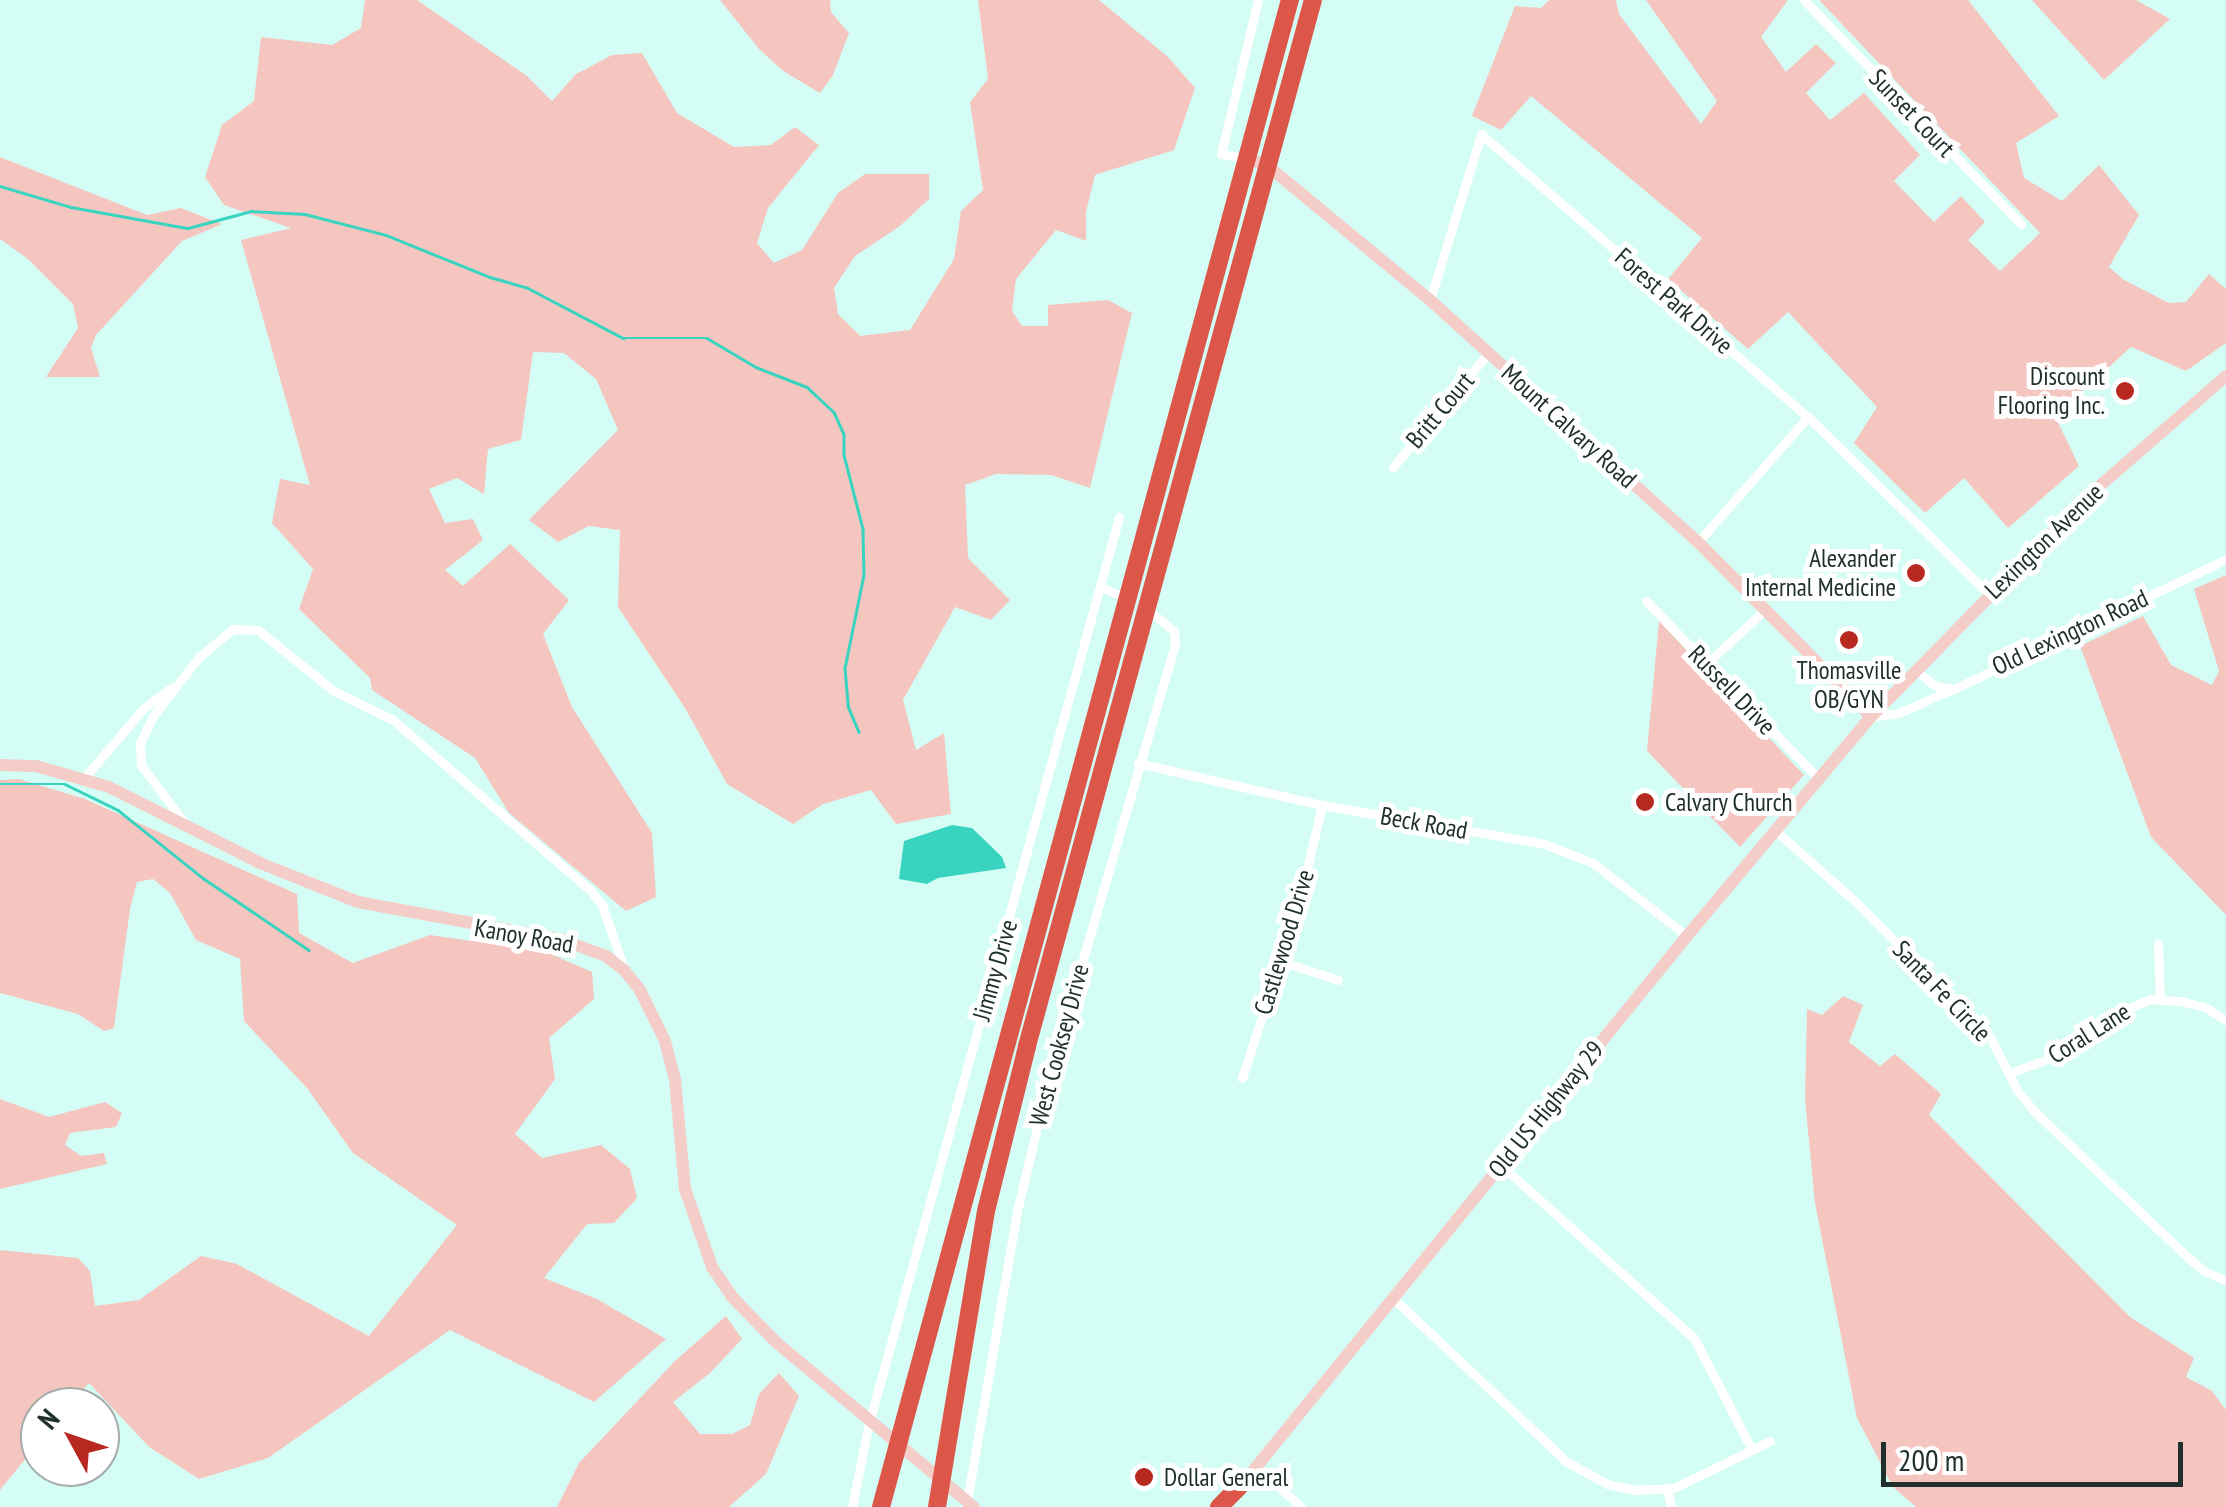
<!DOCTYPE html>
<html>
<head>
<meta charset="utf-8">
<style>
	body { margin:0 }
	#map { position:relative; width:2226px; height:1507px; overflow:hidden; background:#d4fdf5; font-family:"PT Sans Narrow",sans-serif }
	div>[style] { position:absolute }
	[style*='--x'] { left:calc(var(--x)*1px); top:calc(var(--y)*1px); width:calc(var(--w)*1px); rotate:calc(var(--a)*1deg) }
	.green>* { inset:0; background:#f5c6bf }
	.water>* { inset:0; background:#39d4c0 }
	.stream>* { height:2.5px; margin:-1.25px; padding:0 1.25px; transform-origin:1.25px; border-radius:1.25px; background:#39d4c0 }
	.street>* { height:9px; margin:-4.5px; padding:0 4.5px; transform-origin:4.5px; border-radius:4.5px; background:#fff }
	.secondary>* { height:12px; margin:-6px; padding:0 6px; transform-origin:6px; border-radius:6px; background:#f4cdc8 }
	.highway>* { height:18px; margin:-9px; padding:0 9px; transform-origin:9px; border-radius:9px; background:#dc5749 }
	.dots>* { width:28px; height:28px; translate:-50% -50%; box-sizing:border-box; border:5px solid #fff; border-radius:50% }
	span { translate:-50% -50%; white-space:nowrap; text-align:center; line-height:1.15; -webkit-text-stroke:10px #fff; paint-order:stroke }
	.street-label { font-size:25px; color:#20302d }
	.poi-label { font-size:25px; color:#20302d }
	.right { translate:-100% -50%; text-align:right }
	.left { translate:0 -50%; text-align:left }
	.north { position:absolute; left:20px; top:1387px; width:100px; height:100px; box-sizing:border-box; background:#fff; border:2px solid #a6acab; border-radius:50%; rotate:310deg; font-size:28px; font-weight:700; line-height:40px; text-align:center; color:#20302d }
	.north::after { content:''; display:block; margin:auto; width:35px; height:45px; background:#b72920; clip-path:polygon(50% 0,100% 100%,50% 72%,0 100%) }
	.scale { position:absolute; left:1881px; top:1442px; width:302px; height:45px; box-sizing:border-box; border:5px solid #20302d; border-top:0; padding-left:12px; font-size:30px; line-height:35px; white-space:nowrap; color:#20302d; -webkit-text-stroke:8px #fff; paint-order:stroke }
</style>
</head>
<body>
<div id="map">
	<div class="green">
		<i style="clip-path:polygon(365px 0,417px 0,527px 76px,552px 101px,576px 74px,612px 55px,642px 53px,677px 113px,734px 147px,771px 145px,795px 127px,819px 145px,768px 208px,757px 243px,774px 263px,802px 250px,838px 193px,865px 174px,929px 174px,929px 199px,900px 226px,855px 256px,834px 288px,838px 314px,860px 336px,910px 330px,954px 259px,961px 211px,983px 190px,970px 102px,988px 79px,978px 0,1099px 0,1168px 57px,1195px 88px,1174px 150px,1095px 175px,1086px 212px,1086px 241px,1056px 230px,1016px 279px,1012px 311px,1022px 326px,1048px 326px,1048px 305px,1108px 300px,1132px 313px,1090px 488px,1051px 475px,996px 474px,965px 485px,968px 558px,1010px 600px,991px 620px,955px 607px,903px 700px,916px 750px,944px 733px,951px 814px,896px 824px,871px 790px,823px 804px,793px 824px,727px 784px,685px 708px,618px 607px,620px 530px,589px 526px,558px 542px,529px 520px,618px 430px,596px 379px,564px 353px,533px 352px,521px 440px,488px 449px,484px 494px,457px 478px,429px 489px,445px 523px,473px 519px,483px 540px,445px 570px,463px 586px,510px 544px,569px 600px,543px 634px,572px 707px,652px 833px,656px 897px,626px 911px,509px 813px,475px 758px,372px 690px,370px 678px,299px 609px,313px 569px,272px 523px,280px 479px,310px 485px,241px 240px,291px 228px,224px 205px,205px 177px,222px 125px,254px 101px,261px 37px,332px 45px,361px 28px)"></i>
		<i style="clip-path:polygon(720px 0,830px 0,831px 12px,849px 33px,833px 75px,820px 93px,783px 71px,759px 49px)"></i>
		<i style="clip-path:polygon(1549px 0,1616px 0,1619px 14px,1701px 124px,1717px 101px,1646px 0,1788px 0,1761px 37px,1786px 72px,1816px 44px,1836px 63px,1806px 93px,1830px 120px,1864px 93px,1920px 155px,1894px 181px,1934px 222px,1961px 196px,1985px 222px,1968px 240px,2000px 271px,2040px 233px,1819px 0,1968px 0,2059px 116px,2016px 143px,2024px 178px,2062px 201px,2099px 165px,2139px 215px,2109px 267px,2124px 280px,2169px 303px,2186px 302px,2209px 274px,2226px 289px,2226px 343px,2186px 371px,2131px 347px,2055px 416px,2079px 466px,2008px 528px,1964px 478px,1925px 513px,1854px 443px,1877px 407px,1788px 312px,1748px 349px,1668px 279px,1702px 238px,1531px 96px,1501px 130px,1472px 116px,1515px 6px,1541px 8px)"></i>
		<i style="clip-path:polygon(2032px 0,2136px 0,2170px 19px,2104px 80px)"></i>
		<i style="clip-path:polygon(0 157px,147px 215px,181px 208px,222px 224px,182px 241px,96px 335px,91px 348px,100px 377px,46px 377px,78px 328px,73px 304px,28px 259px,0 239px)"></i>
		<i style="clip-path:polygon(2226px 575px,2226px 915px,2151px 837px,2080px 646px,2143px 616px,2171px 665px,2212px 685px,2219px 671px,2194px 589px)"></i>
		<i style="clip-path:polygon(1659px 621px,1804px 775px,1740px 847px,1647px 751px)"></i>
		<i style="clip-path:polygon(19px 779px,85px 799px,297px 894px,299px 933px,353px 963px,430px 935px,544px 951px,592px 972px,594px 999px,549px 1038px,555px 1079px,515px 1134px,542px 1158px,601px 1145px,630px 1169px,637px 1198px,614px 1223px,587px 1224px,544px 1278px,597px 1299px,666px 1339px,594px 1402px,450px 1330px,268px 1458px,199px 1479px,149px 1447px,89px 1383px,68px 1407px,40px 1407px,40px 1441px,0 1490px,0 1250px,78px 1258px,90px 1271px,95px 1306px,139px 1300px,201px 1256px,237px 1264px,369px 1336px,457px 1225px,353px 1153px,307px 1088px,244px 1021px,240px 959px,196px 940px,170px 893px,153px 879px,137px 882px,130px 909px,114px 1028px,104px 1031px,78px 1014px,0 993px,0 780px)"></i>
		<i style="clip-path:polygon(1843px 996px,1863px 1005px,1849px 1042px,1880px 1066px,1895px 1054px,1941px 1094px,1929px 1115px,2130px 1317px,2194px 1358px,2186px 1377px,2212px 1391px,2226px 1410px,2226px 1507px,1916px 1507px,1893px 1487px,1857px 1418px,1815px 1203px,1805px 1100px,1807px 1009px,1822px 1015px)"></i>
		<i style="clip-path:polygon(0 1099px,49px 1117px,105px 1102px,122px 1113px,116px 1127px,70px 1133px,65px 1145px,81px 1156px,104px 1153px,107px 1164px,0 1189px)"></i>
		<i style="clip-path:polygon(726px 1316px,742px 1339px,710px 1373px,673px 1402px,700px 1434px,732px 1434px,750px 1425px,759px 1394px,779px 1373px,799px 1396px,766px 1474px,729px 1507px,557px 1507px,579px 1463px,675px 1361px)"></i>
	</div>
	<div class="water">
		<i style="clip-path:polygon(952px 825px,972px 828px,1002px 857px,1006px 868px,938px 878px,927px 884px,899px 879px,904px 841px)"></i>
	</div>
	<div class="stream">
		<i style="--x:0;--y:186;--w:74;--a:16.5"></i>
		<i style="--x:71;--y:207;--w:119;--a:10.2"></i>
		<i style="--x:188;--y:228;--w:65;--a:-15.1"></i>
		<i style="--x:251;--y:211;--w:54;--a:3.2"></i>
		<i style="--x:305;--y:214;--w:84;--a:14.5"></i>
		<i style="--x:386;--y:235;--w:112;--a:22"></i>
		<i style="--x:490;--y:277;--w:37;--a:16"></i>
		<i style="--x:526;--y:287;--w:110;--a:27.7"></i>
		<i style="--x:623;--y:338;--w:84;--a:0"></i>
		<i style="--x:707;--y:338;--w:57;--a:30.6"></i>
		<i style="--x:756;--y:367;--w:55;--a:21.4"></i>
		<i style="--x:807;--y:387;--w:37;--a:43"></i>
		<i style="--x:834;--y:412;--w:24;--a:66"></i>
		<i style="--x:844;--y:434;--w:21;--a:90"></i>
		<i style="--x:844;--y:455;--w:76;--a:75.6"></i>
		<i style="--x:863;--y:529;--w:46;--a:88.8"></i>
		<i style="--x:864;--y:575;--w:95;--a:101.5"></i>
		<i style="--x:845;--y:668;--w:38;--a:85"></i>
		<i style="--x:848;--y:706;--w:28;--a:67"></i>
		<i style="--x:0;--y:784;--w:65;--a:0"></i>
		<i style="--x:65;--y:784;--w:59;--a:26.1"></i>
		<i style="--x:118;--y:810;--w:109;--a:38.7"></i>
		<i style="--x:203;--y:878;--w:128;--a:34.2"></i>
	</div>
	<div class="street">
		<i style="--x:1804;--y:0;--w:312;--a:45.9"></i>
		<i style="--x:1247;--y:158;--w:26;--a:-171"></i>
		<i style="--x:1221;--y:154;--w:158;--a:-76.5"></i>
		<i style="--x:1430;--y:300;--w:174;--a:-72.9"></i>
		<i style="--x:1481;--y:134;--w:432;--a:40.9"></i>
		<i style="--x:1808;--y:417;--w:253;--a:44.4"></i>
		<i style="--x:1393;--y:467;--w:148;--a:-50.2"></i>
		<i style="--x:1698;--y:542;--w:167;--a:-48.7"></i>
		<i style="--x:1101;--y:587;--w:27;--a:24"></i>
		<i style="--x:1646;--y:601;--w:248;--a:45.8"></i>
		<i style="--x:1706;--y:664;--w:81;--a:-42.5"></i>
		<i style="--x:1916;--y:671;--w:25;--a:37"></i>
		<i style="--x:1936;--y:686;--w:18;--a:9"></i>
		<i style="--x:1954;--y:689;--w:301;--a:-25.5"></i>
		<i style="--x:1871;--y:717;--w:28;--a:-8"></i>
		<i style="--x:1899;--y:713;--w:59;--a:-24"></i>
		<i style="--x:1138;--y:763;--w:189;--a:12.9"></i>
		<i style="--x:1322;--y:805;--w:226;--a:9.9"></i>
		<i style="--x:1545;--y:844;--w:52;--a:21.6"></i>
		<i style="--x:1593;--y:863;--w:119;--a:37.8"></i>
		<i style="--x:84;--y:778;--w:91;--a:-49.5"></i>
		<i style="--x:143;--y:709;--w:36;--a:-37"></i>
		<i style="--x:184;--y:822;--w:71;--a:-127"></i>
		<i style="--x:141;--y:765;--w:22;--a:-93"></i>
		<i style="--x:140;--y:743;--w:30;--a:-64"></i>
		<i style="--x:153;--y:716;--w:75;--a:-52.1"></i>
		<i style="--x:199;--y:657;--w:44;--a:-39.5"></i>
		<i style="--x:233;--y:629;--w:25;--a:2"></i>
		<i style="--x:258;--y:630;--w:97;--a:38.8"></i>
		<i style="--x:334;--y:691;--w:66;--a:26.2"></i>
		<i style="--x:393;--y:720;--w:260;--a:40.8"></i>
		<i style="--x:590;--y:890;--w:19;--a:51"></i>
		<i style="--x:602;--y:905;--w:68;--a:71"></i>
		<i style="--x:1776;--y:831;--w:107;--a:41.6"></i>
		<i style="--x:1856;--y:902;--w:192;--a:45.4"></i>
		<i style="--x:1991;--y:1039;--w:57;--a:63"></i>
		<i style="--x:2017;--y:1090;--w:27;--a:51"></i>
		<i style="--x:2034;--y:1111;--w:204;--a:43.6"></i>
		<i style="--x:2182;--y:1252;--w:29;--a:41"></i>
		<i style="--x:2204;--y:1271;--w:24;--a:24"></i>
		<i style="--x:2158;--y:944;--w:56;--a:88"></i>
		<i style="--x:1280;--y:961;--w:61;--a:18.1"></i>
		<i style="--x:2010;--y:1073;--w:49;--a:-20.3"></i>
		<i style="--x:2056;--y:1056;--w:59;--a:-37.5"></i>
		<i style="--x:2103;--y:1020;--w:51;--a:-24.1"></i>
		<i style="--x:2150;--y:999;--w:31;--a:4"></i>
		<i style="--x:2181;--y:1001;--w:27;--a:15"></i>
		<i style="--x:2207;--y:1008;--w:23;--a:34"></i>
		<i style="--x:1242;--y:1078;--w:188;--a:-72"></i>
		<i style="--x:1300;--y:899;--w:97;--a:-76.8"></i>
		<i style="--x:1501;--y:1165;--w:259;--a:41.9"></i>
		<i style="--x:1694;--y:1338;--w:126;--a:62.6"></i>
		<i style="--x:1393;--y:1298;--w:239;--a:43.3"></i>
		<i style="--x:1567;--y:1462;--w:46;--a:28.8"></i>
		<i style="--x:1607;--y:1484;--w:30;--a:12"></i>
		<i style="--x:1636;--y:1490;--w:38;--a:-3"></i>
		<i style="--x:1674;--y:1488;--w:107;--a:-26.1"></i>
		<i style="--x:1257;--y:1466;--w:60;--a:43"></i>
		<i style="--x:1667;--y:1489;--w:18;--a:77"></i>
		<i style="--x:967;--y:1501;--w:294;--a:-80.2"></i>
		<i style="--x:1017;--y:1211;--w:150;--a:-76.5"></i>
		<i style="--x:1052;--y:1065;--w:438;--a:-73.7"></i>
		<i style="--x:1175;--y:645;--w:14;--a:-94"></i>
		<i style="--x:1174;--y:631;--w:35;--a:-141"></i>
		<i style="--x:852;--y:1507;--w:86;--a:-78.6"></i>
		<i style="--x:869;--y:1423;--w:940;--a:-74.57"></i>
	</div>
	<div class="secondary">
		<i style="--x:1247;--y:158;--w:22;--a:21"></i>
		<i style="--x:1268;--y:166;--w:210;--a:39.6"></i>
		<i style="--x:1430;--y:300;--w:361;--a:42.1"></i>
		<i style="--x:1698;--y:542;--w:246;--a:45.3"></i>
		<i style="--x:0;--y:765;--w:36;--a:2"></i>
		<i style="--x:36;--y:766;--w:76;--a:16"></i>
		<i style="--x:109;--y:787;--w:169;--a:26.7"></i>
		<i style="--x:260;--y:863;--w:105;--a:21.7"></i>
		<i style="--x:358;--y:902;--w:208;--a:10.5"></i>
		<i style="--x:563;--y:940;--w:46;--a:20.4"></i>
		<i style="--x:606;--y:956;--w:23;--a:38"></i>
		<i style="--x:624;--y:970;--w:26;--a:51"></i>
		<i style="--x:640;--y:990;--w:57;--a:63.9"></i>
		<i style="--x:665;--y:1041;--w:40;--a:75.6"></i>
		<i style="--x:675;--y:1080;--w:109;--a:84.8"></i>
		<i style="--x:685;--y:1189;--w:83;--a:70.9"></i>
		<i style="--x:712;--y:1267;--w:37;--a:56"></i>
		<i style="--x:733;--y:1298;--w:63;--a:45.6"></i>
		<i style="--x:777;--y:1343;--w:256;--a:39.8"></i>
		<i style="--x:1236;--y:1492;--w:716;--a:-50.95"></i>
		<i style="--x:1687;--y:936;--w:286;--a:-50"></i>
		<i style="--x:1871;--y:717;--w:308;--a:-45.5"></i>
		<i style="--x:2087;--y:497;--w:184;--a:-41"></i>
	</div>
	<div class="highway">
		<i style="--x:881;--y:1507;--w:1562;--a:-74.82"></i>
		<i style="--x:937;--y:1507;--w:300;--a:-80.6"></i>
		<i style="--x:986;--y:1211;--w:170;--a:-76"></i>
		<i style="--x:1027;--y:1046;--w:1084;--a:-74.71"></i>
		<i style="--x:1219;--y:1507;--w:28;--a:-45"></i>
	</div>
	<div class="dots">
		<i style="left:2125px;top:391px;background:#b72920"></i>
		<i style="left:1916px;top:573px;background:#b72920"></i>
		<i style="left:1849px;top:640px;background:#b72920"></i>
		<i style="left:1645px;top:802px;background:#b72920"></i>
		<i style="left:1144px;top:1477px;background:#b72920"></i>
	</div>
	<div class="street-label">
		<span style="left:1912px;top:113px;rotate:46deg">Sunset Court</span>
		<span style="left:1674px;top:301px;rotate:41deg">Forest Park Drive</span>
		<span style="left:1440px;top:410px;rotate:-50deg">Britt Court</span>
		<span style="left:1569px;top:426px;rotate:42deg">Mount Calvary Road</span>
		<span style="left:2044px;top:541px;rotate:-44deg">Lexington Avenue</span>
		<span style="left:2070px;top:632px;rotate:-25deg">Old Lexington Road</span>
		<span style="left:1732px;top:690px;rotate:46deg">Russell Drive</span>
		<span style="left:1424px;top:823px;rotate:10deg">Beck Road</span>
		<span style="left:524px;top:936px;rotate:10deg">Kanoy Road</span>
		<span style="left:1284px;top:942px;rotate:-73deg">Castlewood Drive</span>
		<span style="left:995px;top:970px;rotate:-74deg">Jimmy Drive</span>
		<span style="left:1942px;top:991px;rotate:46deg">Santa Fe Circle</span>
		<span style="left:2089px;top:1033px;rotate:-32deg">Coral Lane</span>
		<span style="left:1059px;top:1045px;rotate:-75deg">West Cooksey Drive</span>
		<span style="left:1546px;top:1109px;rotate:-51deg">Old US Highway 29</span>
	</div>
	<div class="poi-label">
		<span class="right" style="left:2105px;top:391px">Discount<br>Flooring Inc.</span>
		<span class="right" style="left:1896px;top:573px">Alexander<br>Internal Medicine</span>
		<span style="left:1849px;top:685px">Thomasville<br>OB/GYN</span>
		<span class="left" style="left:1665px;top:802px">Calvary Church</span>
		<span class="left" style="left:1164px;top:1477px">Dollar General</span>
	</div>
	<div class="north">N</div>
	<div class="scale">200 m</div>
</div>
</body>
</html>
